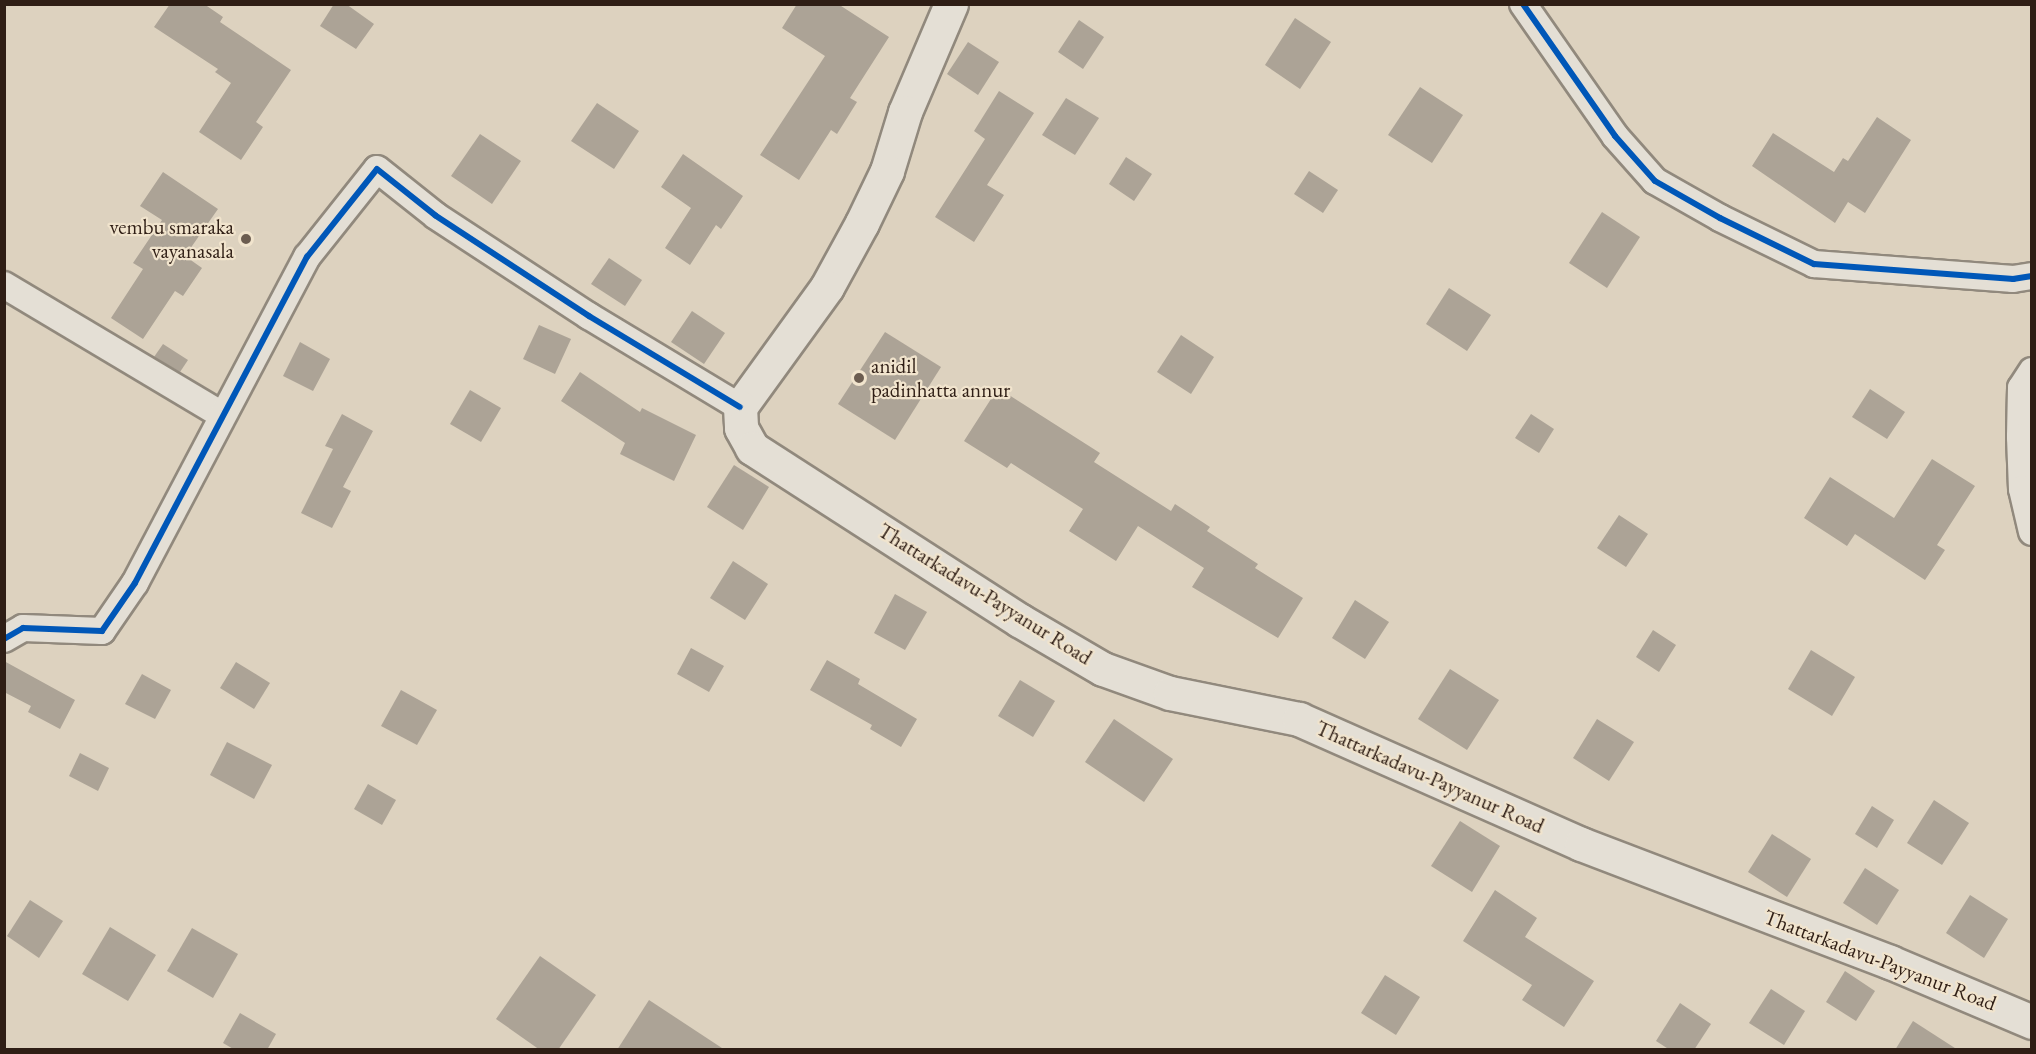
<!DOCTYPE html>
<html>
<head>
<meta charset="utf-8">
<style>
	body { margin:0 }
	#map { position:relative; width:2036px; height:1054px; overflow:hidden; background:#ddd2bf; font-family:"EB Garamond",serif }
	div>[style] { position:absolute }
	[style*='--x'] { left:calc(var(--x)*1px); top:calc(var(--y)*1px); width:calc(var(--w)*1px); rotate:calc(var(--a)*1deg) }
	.building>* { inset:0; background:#aca396 }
	.roads { filter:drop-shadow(2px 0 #91897d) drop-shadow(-2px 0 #91897d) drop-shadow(0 2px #91897d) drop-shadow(0 -2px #91897d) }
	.minor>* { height:26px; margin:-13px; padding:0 13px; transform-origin:13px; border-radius:13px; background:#e4dfd5 }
	.secondary>* { height:33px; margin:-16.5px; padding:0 16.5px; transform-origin:16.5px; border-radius:16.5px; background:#e4dfd5 }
	.cycleway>* { height:6px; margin:-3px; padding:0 3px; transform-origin:3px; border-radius:3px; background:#0057b8 }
	.dots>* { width:16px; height:16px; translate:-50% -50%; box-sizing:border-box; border:3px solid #f1e4cd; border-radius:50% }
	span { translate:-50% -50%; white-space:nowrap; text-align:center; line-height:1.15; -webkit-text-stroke:4.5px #f1e4cd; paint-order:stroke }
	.poi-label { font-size:21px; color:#2f1e15 }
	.right { translate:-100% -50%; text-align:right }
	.left { translate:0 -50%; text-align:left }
	.street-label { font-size:21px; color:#2f1e15 }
	.frame { position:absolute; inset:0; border:6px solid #2f1e15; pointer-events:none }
</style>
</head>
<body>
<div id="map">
	<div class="building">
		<i style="clip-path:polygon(170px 4px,204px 4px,223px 17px,220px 22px,291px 70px,256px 122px,263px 127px,241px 160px,199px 132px,231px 83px,215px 72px,218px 69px,154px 27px)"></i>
		<i style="clip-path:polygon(334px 4px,346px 4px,374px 24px,356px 49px,320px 26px)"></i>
		<i style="clip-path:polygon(797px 4px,838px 4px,889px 37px,850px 98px,857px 102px,837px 134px,831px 130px,799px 180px,760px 155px,825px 56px,782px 28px)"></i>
		<i style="clip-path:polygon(1295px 18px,1331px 42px,1300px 89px,1265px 65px)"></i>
		<i style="clip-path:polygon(1079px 20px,1104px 37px,1083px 69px,1058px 52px)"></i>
		<i style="clip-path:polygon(968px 42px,999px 62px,978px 95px,947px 74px)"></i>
		<i style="clip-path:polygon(1420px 87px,1463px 115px,1432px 163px,1388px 135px)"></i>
		<i style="clip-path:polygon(999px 91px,1034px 113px,987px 185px,1004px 195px,974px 242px,935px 217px,985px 139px,974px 131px)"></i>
		<i style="clip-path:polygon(1066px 98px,1099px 118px,1075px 155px,1042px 135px)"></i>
		<i style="clip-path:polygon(597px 103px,639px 131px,614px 169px,571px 141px)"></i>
		<i style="clip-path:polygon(1877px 117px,1911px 140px,1865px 213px,1848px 202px,1835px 223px,1752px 166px,1773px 133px,1834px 172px,1843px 158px,1848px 161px)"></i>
		<i style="clip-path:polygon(480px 134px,521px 161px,492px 204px,451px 176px)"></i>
		<i style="clip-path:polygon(683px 154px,743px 196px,721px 229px,716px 225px,690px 265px,665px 248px,691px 208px,661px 187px)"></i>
		<i style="clip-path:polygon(1126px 157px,1152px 174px,1134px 201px,1109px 184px)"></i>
		<i style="clip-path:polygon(1309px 171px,1338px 190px,1323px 213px,1294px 194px)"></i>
		<i style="clip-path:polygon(163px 172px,218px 209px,185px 256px,202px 268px,183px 296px,175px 291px,143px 339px,111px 318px,143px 269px,133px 263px,162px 220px,140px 206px)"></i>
		<i style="clip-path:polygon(1602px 212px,1640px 237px,1607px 288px,1569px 263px)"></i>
		<i style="clip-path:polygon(609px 258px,642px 280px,625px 306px,591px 284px)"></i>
		<i style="clip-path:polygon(1449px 288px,1491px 315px,1467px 351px,1426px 324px)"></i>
		<i style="clip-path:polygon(692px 311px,725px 333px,704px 364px,671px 342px)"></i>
		<i style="clip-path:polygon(539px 325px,571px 339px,555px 374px,523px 359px)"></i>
		<i style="clip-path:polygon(885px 332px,941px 367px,895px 440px,838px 404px)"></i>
		<i style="clip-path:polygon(1181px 335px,1214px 357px,1191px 394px,1157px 372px)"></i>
		<i style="clip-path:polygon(300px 342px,330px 359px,313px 391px,283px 376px)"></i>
		<i style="clip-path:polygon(163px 344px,188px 360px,180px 372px,154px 357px)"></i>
		<i style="clip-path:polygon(580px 372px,640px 412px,642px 408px,696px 435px,674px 481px,620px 454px,625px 443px,561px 401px)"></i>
		<i style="clip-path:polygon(998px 388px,1100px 453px,1094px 462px,1171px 511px,1175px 504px,1210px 527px,1207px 531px,1258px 564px,1255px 568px,1303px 598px,1278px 638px,1192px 587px,1204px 568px,1138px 526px,1116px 561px,1069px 531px,1083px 509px,1011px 463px,1007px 468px,964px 441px)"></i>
		<i style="clip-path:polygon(1870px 389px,1905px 412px,1887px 439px,1852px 417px)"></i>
		<i style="clip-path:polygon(470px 390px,501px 408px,481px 442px,450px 424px)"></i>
		<i style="clip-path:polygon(342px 414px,373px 431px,343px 487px,351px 491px,332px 528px,301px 513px,333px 449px,325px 446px)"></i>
		<i style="clip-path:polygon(1531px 414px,1554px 429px,1539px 453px,1515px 438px)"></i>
		<i style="clip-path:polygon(1932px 459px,1975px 486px,1937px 545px,1945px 550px,1925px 580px,1855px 534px,1847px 546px,1804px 518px,1830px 477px,1894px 518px)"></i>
		<i style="clip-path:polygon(734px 465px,769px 487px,743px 530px,707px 507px)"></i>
		<i style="clip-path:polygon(1619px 515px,1648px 534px,1626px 567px,1597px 548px)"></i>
		<i style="clip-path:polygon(733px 561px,768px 584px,745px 620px,710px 598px)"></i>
		<i style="clip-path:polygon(895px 594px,927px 612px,905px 650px,874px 633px)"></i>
		<i style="clip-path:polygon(1355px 600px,1389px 622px,1365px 659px,1332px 638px)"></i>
		<i style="clip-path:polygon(1653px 630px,1676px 645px,1659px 672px,1636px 657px)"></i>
		<i style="clip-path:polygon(691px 648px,724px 666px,709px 692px,677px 674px)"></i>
		<i style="clip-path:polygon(1811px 650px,1855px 677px,1832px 716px,1788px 689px)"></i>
		<i style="clip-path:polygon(827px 660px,860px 679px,858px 684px,917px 719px,901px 747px,870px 729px,872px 725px,810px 690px)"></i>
		<i style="clip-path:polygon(4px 661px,75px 700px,60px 729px,28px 712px,31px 706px,4px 692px)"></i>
		<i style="clip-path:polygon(236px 662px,270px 683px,254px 709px,220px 688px)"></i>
		<i style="clip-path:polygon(1450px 669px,1499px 700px,1467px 750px,1418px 719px)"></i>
		<i style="clip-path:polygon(142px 674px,171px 690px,155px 719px,125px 704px)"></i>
		<i style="clip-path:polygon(1020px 680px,1055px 701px,1033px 737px,998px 716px)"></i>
		<i style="clip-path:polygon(401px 690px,437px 710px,417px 745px,381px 726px)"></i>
		<i style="clip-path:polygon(1114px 719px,1173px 759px,1144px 802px,1085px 762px)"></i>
		<i style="clip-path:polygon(1597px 719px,1634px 742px,1609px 781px,1573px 758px)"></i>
		<i style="clip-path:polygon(227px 742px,272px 765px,254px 799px,210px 775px)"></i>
		<i style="clip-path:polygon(80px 753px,109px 768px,98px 791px,69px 776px)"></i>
		<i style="clip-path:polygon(368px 784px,396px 800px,382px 825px,354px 809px)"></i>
		<i style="clip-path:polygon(1934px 800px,1969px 823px,1942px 865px,1907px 843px)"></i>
		<i style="clip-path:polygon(1872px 806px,1894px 820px,1877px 848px,1855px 834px)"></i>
		<i style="clip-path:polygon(1460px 821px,1500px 846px,1472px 892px,1431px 866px)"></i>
		<i style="clip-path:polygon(1772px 834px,1811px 859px,1787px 897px,1748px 872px)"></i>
		<i style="clip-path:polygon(1865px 868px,1899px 890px,1877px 925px,1843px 903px)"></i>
		<i style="clip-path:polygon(1495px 890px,1537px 918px,1525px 937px,1594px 981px,1564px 1027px,1522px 1000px,1532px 985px,1463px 941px)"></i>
		<i style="clip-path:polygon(1970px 895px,2008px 919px,1984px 958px,1946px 933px)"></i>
		<i style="clip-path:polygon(30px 900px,63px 921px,39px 958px,7px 936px)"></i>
		<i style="clip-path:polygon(110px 927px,156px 955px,128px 1001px,82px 974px)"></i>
		<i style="clip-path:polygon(192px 928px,238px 954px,213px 998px,167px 971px)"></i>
		<i style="clip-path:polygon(540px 956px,596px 995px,558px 1050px,540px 1050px,496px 1019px)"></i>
		<i style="clip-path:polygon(1845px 971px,1875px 991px,1856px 1021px,1826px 1002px)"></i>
		<i style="clip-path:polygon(1385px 975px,1420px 997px,1396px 1035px,1361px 1013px)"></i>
		<i style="clip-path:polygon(1771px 989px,1805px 1011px,1784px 1045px,1749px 1023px)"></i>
		<i style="clip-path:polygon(649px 1000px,725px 1050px,617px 1050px)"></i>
		<i style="clip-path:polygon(1680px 1003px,1711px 1024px,1694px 1050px,1670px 1050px,1656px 1041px)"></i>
		<i style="clip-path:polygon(240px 1013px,276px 1034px,267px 1050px,235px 1050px,223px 1043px)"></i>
		<i style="clip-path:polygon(1913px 1021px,1958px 1050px,1895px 1050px)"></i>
	</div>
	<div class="roads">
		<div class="minor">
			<i style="--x:1523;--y:4;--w:161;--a:55.1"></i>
			<i style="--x:1615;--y:136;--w:60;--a:48.4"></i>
			<i style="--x:1655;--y:181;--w:75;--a:29.6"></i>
			<i style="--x:1720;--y:218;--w:105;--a:26.1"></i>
			<i style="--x:1814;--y:264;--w:200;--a:4.3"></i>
			<i style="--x:2013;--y:279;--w:19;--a:-9"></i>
			<i style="--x:4;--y:285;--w:254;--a:30.8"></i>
			<i style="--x:2032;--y:371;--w:20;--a:123"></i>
			<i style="--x:2021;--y:388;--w:49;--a:91.2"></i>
			<i style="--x:2020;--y:437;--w:52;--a:87.8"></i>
			<i style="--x:2022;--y:489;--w:44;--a:76.9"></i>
			<i style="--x:4;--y:639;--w:22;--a:-30"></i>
			<i style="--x:23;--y:628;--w:79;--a:2.2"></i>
			<i style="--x:102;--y:631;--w:58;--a:-55.5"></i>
			<i style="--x:135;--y:583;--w:369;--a:-62.2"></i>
			<i style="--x:307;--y:257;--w:112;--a:-51.5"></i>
			<i style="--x:377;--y:169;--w:75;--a:38.5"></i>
			<i style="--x:436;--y:216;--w:183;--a:33.2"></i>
			<i style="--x:589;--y:316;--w:176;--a:31.1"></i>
		</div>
		<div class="secondary">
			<i style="--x:951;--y:4;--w:117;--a:113.1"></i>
			<i style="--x:905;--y:112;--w:62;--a:107"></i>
			<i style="--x:887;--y:171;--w:58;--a:115.7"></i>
			<i style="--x:862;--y:223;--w:73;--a:118.7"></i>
			<i style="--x:827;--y:287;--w:148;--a:125.9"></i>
			<i style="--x:740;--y:407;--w:21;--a:87"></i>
			<i style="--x:741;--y:428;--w:23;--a:61"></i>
			<i style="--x:752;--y:448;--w:318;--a:32.8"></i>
			<i style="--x:1019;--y:620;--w:97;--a:30.3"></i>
			<i style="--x:1103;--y:669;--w:71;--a:19.7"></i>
			<i style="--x:1170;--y:693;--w:132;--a:11.4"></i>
			<i style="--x:1299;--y:719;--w:308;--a:23.9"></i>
			<i style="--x:1581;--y:844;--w:331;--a:20.9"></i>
			<i style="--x:1890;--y:962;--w:154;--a:22.9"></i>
		</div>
	</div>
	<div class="cycleway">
		<i style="--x:1523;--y:4;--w:161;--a:55.1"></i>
		<i style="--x:1615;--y:136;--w:60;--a:48.4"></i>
		<i style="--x:1655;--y:181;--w:75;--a:29.6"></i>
		<i style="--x:1720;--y:218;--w:105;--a:26.1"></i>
		<i style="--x:1814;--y:264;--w:200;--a:4.3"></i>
		<i style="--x:2013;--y:279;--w:19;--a:-9"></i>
		<i style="--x:4;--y:639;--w:22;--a:-30"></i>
		<i style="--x:23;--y:628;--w:79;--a:2.2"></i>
		<i style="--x:102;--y:631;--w:58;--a:-55.5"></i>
		<i style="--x:135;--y:583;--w:369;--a:-62.2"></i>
		<i style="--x:307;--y:257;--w:112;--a:-51.5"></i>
		<i style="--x:377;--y:169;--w:75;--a:38.5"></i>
		<i style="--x:436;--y:216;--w:183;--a:33.2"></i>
		<i style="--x:589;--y:316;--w:176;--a:31.1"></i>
	</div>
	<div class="dots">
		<i style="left:246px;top:239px;background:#6c5d50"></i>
		<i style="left:859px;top:378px;background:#6c5d50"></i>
	</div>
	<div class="poi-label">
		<span class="right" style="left:234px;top:239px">vembu smaraka<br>vayanasala</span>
		<span class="left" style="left:871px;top:378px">anidil<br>padinhatta annur</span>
	</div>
	<div class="street-label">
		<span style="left:985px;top:594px;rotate:32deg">Thattarkadavu-Payyanur Road</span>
		<span style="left:1430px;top:777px;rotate:24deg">Thattarkadavu-Payyanur Road</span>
		<span style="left:1880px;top:960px;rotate:21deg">Thattarkadavu-Payyanur Road</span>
	</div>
	<div class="frame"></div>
</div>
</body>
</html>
